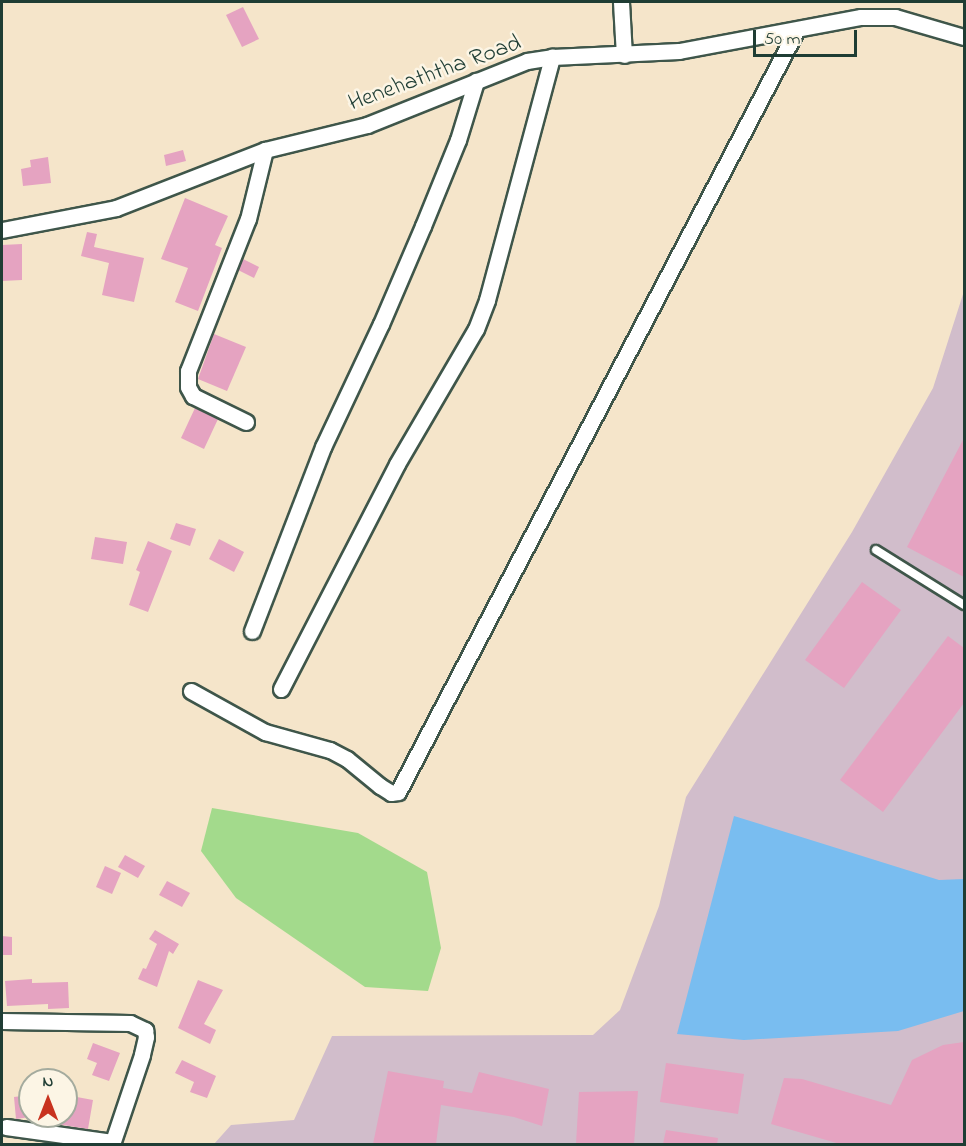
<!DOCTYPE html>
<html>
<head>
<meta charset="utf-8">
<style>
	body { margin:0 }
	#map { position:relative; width:966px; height:1146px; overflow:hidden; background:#f5e5ca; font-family:"Indie Flower",sans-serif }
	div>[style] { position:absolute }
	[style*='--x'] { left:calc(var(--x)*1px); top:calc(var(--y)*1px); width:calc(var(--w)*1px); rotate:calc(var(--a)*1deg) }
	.industrial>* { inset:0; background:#d1bdcb }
	.green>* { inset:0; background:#a3da8c }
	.water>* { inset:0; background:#79bdf0 }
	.building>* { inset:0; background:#e5a3c1 }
	.roads { filter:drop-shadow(2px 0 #3f564a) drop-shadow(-2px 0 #3f564a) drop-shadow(0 2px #3f564a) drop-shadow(0 -2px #3f564a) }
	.service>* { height:8px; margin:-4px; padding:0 4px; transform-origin:4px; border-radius:4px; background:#fff }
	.minor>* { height:15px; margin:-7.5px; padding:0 7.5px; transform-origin:7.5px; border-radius:7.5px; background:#fff }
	span { translate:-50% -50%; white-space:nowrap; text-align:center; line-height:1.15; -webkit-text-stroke:5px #fcf5e5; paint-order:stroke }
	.street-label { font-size:24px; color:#1f3d34 }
	.frame { position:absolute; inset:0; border:3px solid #1f3d34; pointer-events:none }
	.north { position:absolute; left:18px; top:1068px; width:60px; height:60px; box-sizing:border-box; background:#fcf5e5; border:2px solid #a4ab9e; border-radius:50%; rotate:0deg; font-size:16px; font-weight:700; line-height:24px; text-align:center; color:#1f3d34 }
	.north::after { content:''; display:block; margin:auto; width:21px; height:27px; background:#c8321e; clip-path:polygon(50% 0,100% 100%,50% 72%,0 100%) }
	.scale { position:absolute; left:753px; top:30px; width:104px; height:27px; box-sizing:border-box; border:3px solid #1f3d34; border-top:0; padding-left:8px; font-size:18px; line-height:21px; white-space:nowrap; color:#1f3d34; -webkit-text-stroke:4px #fcf5e5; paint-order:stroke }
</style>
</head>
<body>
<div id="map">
	<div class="industrial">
		<i style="clip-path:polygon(964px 291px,964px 1144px,214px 1144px,231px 1125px,294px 1120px,332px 1036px,593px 1035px,620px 1010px,659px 906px,686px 797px,852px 532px,933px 388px)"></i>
	</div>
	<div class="green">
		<i style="clip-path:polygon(212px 808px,358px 833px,427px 872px,441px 948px,428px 991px,365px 987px,236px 898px,201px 851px)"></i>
	</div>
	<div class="water">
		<i style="clip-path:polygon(734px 816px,939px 880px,964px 879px,964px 1011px,898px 1031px,744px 1040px,677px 1034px)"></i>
	</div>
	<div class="building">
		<i style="clip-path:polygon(243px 7px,259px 39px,242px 47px,226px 15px)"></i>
		<i style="clip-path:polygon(183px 150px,186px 161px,166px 166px,164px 155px)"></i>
		<i style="clip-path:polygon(48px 157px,51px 183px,23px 186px,21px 169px,31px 167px,30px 160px)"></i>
		<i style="clip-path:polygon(185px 198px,228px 216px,215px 245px,222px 248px,198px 311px,175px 302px,188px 268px,161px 259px)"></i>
		<i style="clip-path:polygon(87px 232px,97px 234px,94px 247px,144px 258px,134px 302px,102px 295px,109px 263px,81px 256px)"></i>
		<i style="clip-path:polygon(22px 244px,22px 280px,2px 281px,2px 245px)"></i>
		<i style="clip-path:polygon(243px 259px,259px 267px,254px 278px,238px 270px)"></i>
		<i style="clip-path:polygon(214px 334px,246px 347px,227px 391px,198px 379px)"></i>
		<i style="clip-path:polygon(195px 408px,218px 419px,204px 449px,181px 438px)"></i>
		<i style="clip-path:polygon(964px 438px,964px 577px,907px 547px)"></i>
		<i style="clip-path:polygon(176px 523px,196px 529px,190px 546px,170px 539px)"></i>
		<i style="clip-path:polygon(95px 537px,127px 542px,123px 564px,91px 559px)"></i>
		<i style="clip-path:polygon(219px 539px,244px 552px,234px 572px,209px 559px)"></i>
		<i style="clip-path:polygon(148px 541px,172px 551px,148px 612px,129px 605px,140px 572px,136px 570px)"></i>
		<i style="clip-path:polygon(862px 582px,901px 610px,844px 688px,805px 660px)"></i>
		<i style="clip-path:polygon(948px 636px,964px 648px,964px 703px,883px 812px,840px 780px)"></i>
		<i style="clip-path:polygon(125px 855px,145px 866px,138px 878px,118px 867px)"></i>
		<i style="clip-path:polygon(105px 866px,121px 873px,112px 894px,96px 887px)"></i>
		<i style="clip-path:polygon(167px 881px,190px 893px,182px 907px,159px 895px)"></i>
		<i style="clip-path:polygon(155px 930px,179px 944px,173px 954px,169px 951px,157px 987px,138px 979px,143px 968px,146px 969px,157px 944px,149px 939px)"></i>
		<i style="clip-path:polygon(2px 936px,12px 937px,12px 955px,2px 955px)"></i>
		<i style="clip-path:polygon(32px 979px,32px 983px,68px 982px,69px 1008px,48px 1009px,48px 1004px,7px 1006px,5px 981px)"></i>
		<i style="clip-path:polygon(198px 980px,223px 990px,204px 1024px,216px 1030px,210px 1044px,178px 1028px)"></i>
		<i style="clip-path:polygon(964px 1042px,964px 1144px,840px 1144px,771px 1124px,784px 1078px,802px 1079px,891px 1105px,912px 1060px,943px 1045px)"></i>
		<i style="clip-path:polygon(93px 1043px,120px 1053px,109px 1081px,92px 1075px,97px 1063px,87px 1059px)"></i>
		<i style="clip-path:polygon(182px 1060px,216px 1076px,207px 1098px,190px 1092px,194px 1082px,175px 1073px)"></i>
		<i style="clip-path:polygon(666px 1063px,744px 1074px,738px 1114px,660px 1102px)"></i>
		<i style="clip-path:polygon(388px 1071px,444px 1081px,443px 1088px,472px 1093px,479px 1072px,549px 1089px,542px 1126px,514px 1117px,441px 1105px,436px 1144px,373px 1144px)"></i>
		<i style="clip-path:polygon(638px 1091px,634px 1144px,576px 1144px,579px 1092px)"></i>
		<i style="clip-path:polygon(30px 1095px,30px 1117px,16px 1119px,14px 1097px)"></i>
		<i style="clip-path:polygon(66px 1095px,93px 1100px,88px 1129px,44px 1122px,44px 1116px,66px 1116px)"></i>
		<i style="clip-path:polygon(666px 1130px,718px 1138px,717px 1144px,663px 1144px)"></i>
	</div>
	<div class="roads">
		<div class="service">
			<i style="--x:876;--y:550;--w:104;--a:32"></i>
		</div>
		<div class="minor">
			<i style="--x:621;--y:2;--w:53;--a:86.8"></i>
			<i style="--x:2;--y:230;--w:116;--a:-10.9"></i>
			<i style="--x:116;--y:208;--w:160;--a:-21.3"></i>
			<i style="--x:265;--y:150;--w:105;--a:-13.8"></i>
			<i style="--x:367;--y:125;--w:172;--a:-21.8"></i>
			<i style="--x:527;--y:61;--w:25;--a:-9"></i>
			<i style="--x:552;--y:57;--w:127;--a:-2.7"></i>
			<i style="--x:679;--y:51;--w:185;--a:-10.6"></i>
			<i style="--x:861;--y:17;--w:34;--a:0"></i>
			<i style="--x:895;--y:17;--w:72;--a:16.2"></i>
			<i style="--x:246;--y:422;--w:59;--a:-153.9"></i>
			<i style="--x:193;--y:396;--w:10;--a:-119"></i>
			<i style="--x:188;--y:387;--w:16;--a:-90"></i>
			<i style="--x:188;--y:371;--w:163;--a:-68.5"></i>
			<i style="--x:248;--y:219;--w:71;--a:-76.2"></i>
			<i style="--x:252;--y:631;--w:197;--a:-68.9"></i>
			<i style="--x:323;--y:447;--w:136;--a:-64.8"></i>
			<i style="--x:381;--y:324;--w:107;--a:-66.8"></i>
			<i style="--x:423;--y:226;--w:93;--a:-67.9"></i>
			<i style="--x:458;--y:140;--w:62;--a:-73"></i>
			<i style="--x:281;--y:689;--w:253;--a:-62.7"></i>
			<i style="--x:397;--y:464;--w:156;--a:-59.7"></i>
			<i style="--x:476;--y:329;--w:31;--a:-69"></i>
			<i style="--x:487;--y:300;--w:252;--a:-75"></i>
			<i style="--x:191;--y:691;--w:85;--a:29"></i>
			<i style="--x:265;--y:732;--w:67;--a:15.5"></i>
			<i style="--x:330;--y:750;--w:19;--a:28"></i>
			<i style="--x:347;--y:759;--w:43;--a:39.3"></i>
			<i style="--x:380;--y:786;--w:13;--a:32"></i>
			<i style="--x:391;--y:793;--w:7;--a:-8"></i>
			<i style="--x:398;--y:792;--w:859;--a:-62.39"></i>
			<i style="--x:2;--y:1021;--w:128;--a:0.9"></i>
			<i style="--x:130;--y:1023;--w:17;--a:25"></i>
			<i style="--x:145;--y:1030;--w:7;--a:82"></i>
			<i style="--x:146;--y:1037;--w:18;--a:103"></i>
			<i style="--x:142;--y:1055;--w:94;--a:108.6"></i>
			<i style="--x:6;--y:1127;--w:100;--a:8"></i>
			<i style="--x:105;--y:1141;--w:7;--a:27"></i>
		</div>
	</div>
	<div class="street-label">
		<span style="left:435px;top:74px;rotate:-20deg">Henehaththa Road</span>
	</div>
	<div class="frame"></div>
	<div class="north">N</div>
	<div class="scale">50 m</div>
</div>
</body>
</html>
